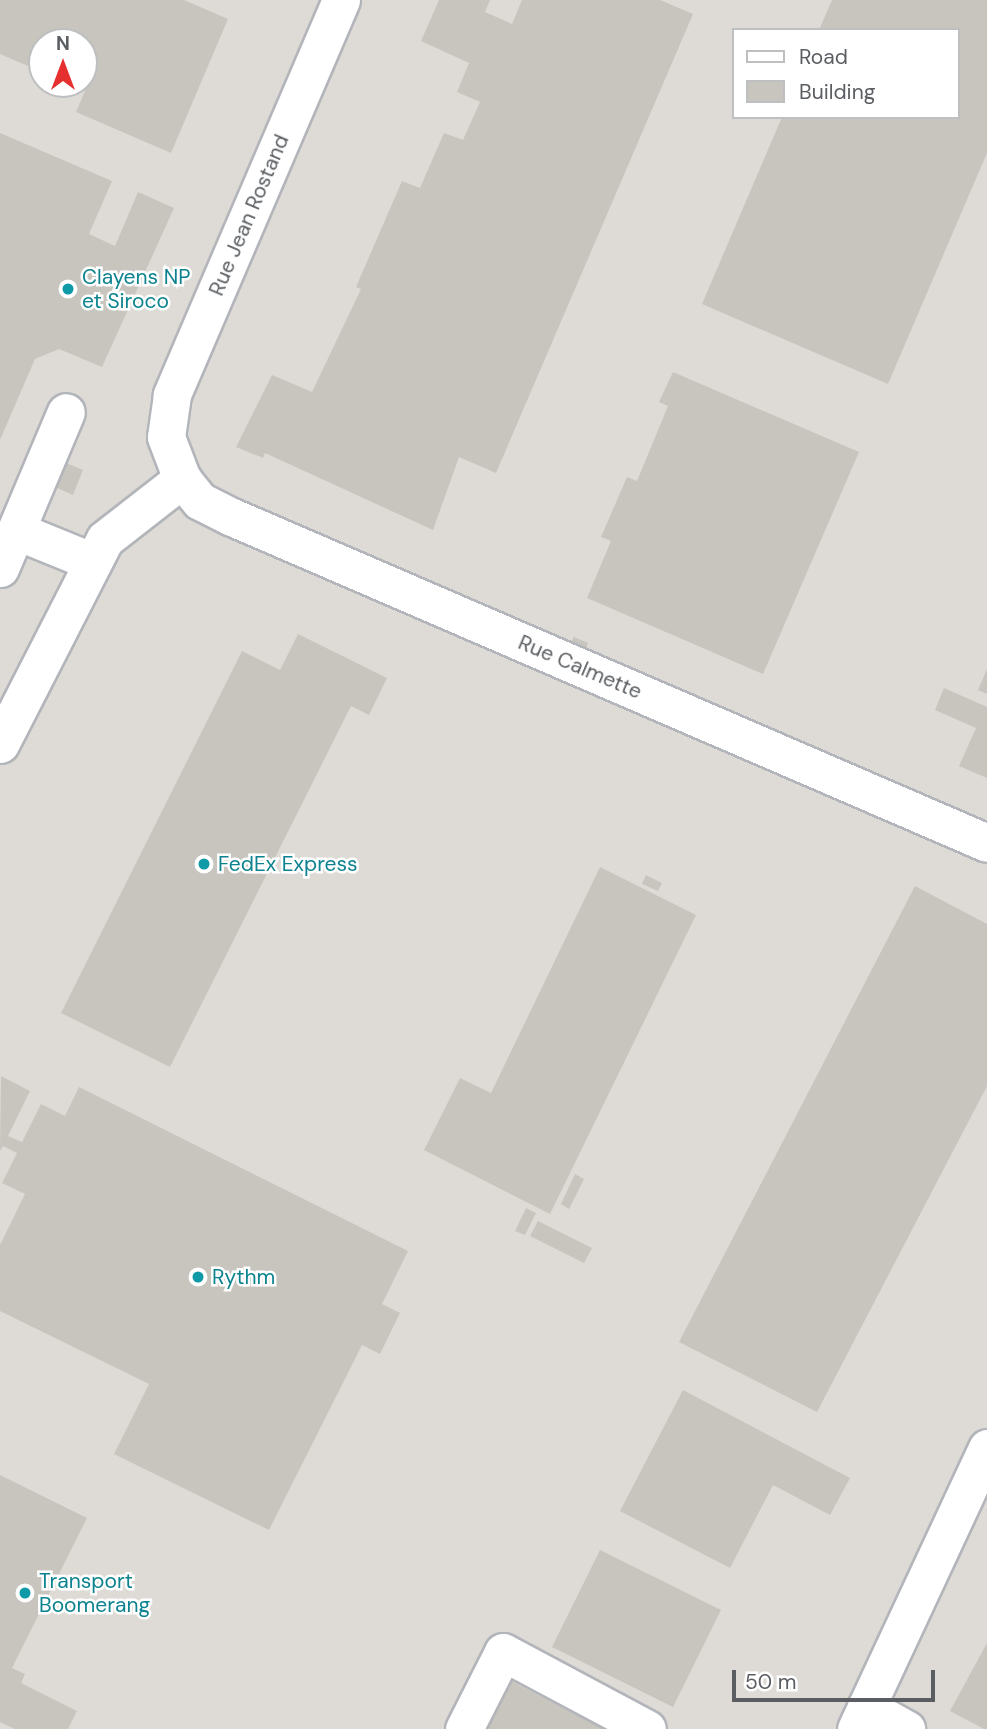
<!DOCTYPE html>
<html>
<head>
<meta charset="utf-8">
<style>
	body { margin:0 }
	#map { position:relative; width:987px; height:1729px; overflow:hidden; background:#ece9e1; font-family:"DM Sans",sans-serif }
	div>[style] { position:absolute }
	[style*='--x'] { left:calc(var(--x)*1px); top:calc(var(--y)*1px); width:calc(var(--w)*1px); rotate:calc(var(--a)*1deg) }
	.industrial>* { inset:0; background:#dedbd6 }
	.building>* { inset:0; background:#c8c4be }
	.roads { filter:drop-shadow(2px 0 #b2b5b9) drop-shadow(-2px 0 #b2b5b9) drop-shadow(0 2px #b2b5b9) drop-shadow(0 -2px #b2b5b9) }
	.minor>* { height:37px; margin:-18.5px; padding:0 18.5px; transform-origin:18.5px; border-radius:18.5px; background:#fff }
	.dots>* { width:19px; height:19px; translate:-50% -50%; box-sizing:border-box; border:4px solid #fff; border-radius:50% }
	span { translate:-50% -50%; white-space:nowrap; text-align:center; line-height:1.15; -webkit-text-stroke:5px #fff; paint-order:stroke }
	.street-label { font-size:21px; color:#5a5e62 }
	.culture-label { font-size:21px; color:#0d838f }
	.left { translate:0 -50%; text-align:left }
	.legend { position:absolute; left:732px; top:28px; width:228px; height:91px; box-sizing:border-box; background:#fff; border:2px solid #bdbfc0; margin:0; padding:9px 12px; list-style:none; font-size:21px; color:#5a5e62 }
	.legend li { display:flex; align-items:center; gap:14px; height:35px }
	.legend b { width:35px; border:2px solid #bdbfc0 }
	.north { position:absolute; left:28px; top:28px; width:70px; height:70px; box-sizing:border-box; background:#fff; border:2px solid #bdbfc0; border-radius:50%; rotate:0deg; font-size:19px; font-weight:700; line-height:28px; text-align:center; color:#5a5e62 }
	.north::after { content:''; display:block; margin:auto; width:24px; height:32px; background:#e5302f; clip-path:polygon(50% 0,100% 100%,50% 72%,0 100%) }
	.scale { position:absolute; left:732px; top:1670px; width:203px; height:32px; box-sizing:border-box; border:4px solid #5a5e62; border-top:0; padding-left:9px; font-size:21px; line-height:24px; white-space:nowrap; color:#5a5e62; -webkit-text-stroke:5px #fff; paint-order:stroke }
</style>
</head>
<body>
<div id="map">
	<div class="industrial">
		<i style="clip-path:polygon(evenodd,0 0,987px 0,987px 1729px,0 1729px,0 0,733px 30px,957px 30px,957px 117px,733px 117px,733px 30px,0 0,42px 42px,84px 42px,84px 84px,42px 84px,42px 42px)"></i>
	</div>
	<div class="building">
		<i style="clip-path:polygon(0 0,184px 0,228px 19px,171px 153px,76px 112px,85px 91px,69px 84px,84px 84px,84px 42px,42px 42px,42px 72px,0 54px)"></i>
		<i style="clip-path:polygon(439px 0,490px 0,485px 12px,512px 24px,522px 0,660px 0,693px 14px,496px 473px,459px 457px,433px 530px,265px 453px,263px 458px,236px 447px,272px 375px,312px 392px,361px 289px,356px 287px,402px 181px,420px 188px,444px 133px,463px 140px,480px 102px,457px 92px,469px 63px,421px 41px)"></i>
		<i style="clip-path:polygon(832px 0,987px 0,987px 153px,888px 384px,702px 304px,782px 117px,957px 117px,957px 30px,819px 30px)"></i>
		<i style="clip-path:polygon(0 133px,112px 181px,89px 234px,115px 246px,138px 192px,174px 208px,102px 367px,59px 349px,35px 359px,0 440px)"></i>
		<i style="clip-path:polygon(673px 372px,859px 452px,763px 674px,587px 598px,611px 541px,601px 537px,627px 477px,637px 481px,668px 406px,659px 402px)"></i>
		<i style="clip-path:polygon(66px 463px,83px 470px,73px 495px,55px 487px)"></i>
		<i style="clip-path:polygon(298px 634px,387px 678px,369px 715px,351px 706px,170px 1067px,61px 1013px,242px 651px,280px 670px)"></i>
		<i style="clip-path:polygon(574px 637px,588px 643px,586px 648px,571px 642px)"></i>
		<i style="clip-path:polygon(987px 669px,987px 694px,978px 690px)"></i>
		<i style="clip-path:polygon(944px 688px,987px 707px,987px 778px,959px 766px,976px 728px,935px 710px)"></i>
		<i style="clip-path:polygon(600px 867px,696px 915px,550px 1214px,424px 1150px,460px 1078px,491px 1093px)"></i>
		<i style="clip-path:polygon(646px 875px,662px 883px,658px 891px,642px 884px)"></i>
		<i style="clip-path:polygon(915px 886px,987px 924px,987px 1086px,817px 1412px,679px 1342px)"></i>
		<i style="clip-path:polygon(1px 1076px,30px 1091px,8px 1136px,22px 1142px,41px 1104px,65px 1116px,79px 1087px,408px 1251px,382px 1304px,400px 1313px,380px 1354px,362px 1345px,269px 1530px,114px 1454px,149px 1384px,0 1311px,0 1245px,25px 1194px,2px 1183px,17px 1153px,3px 1146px,0 1151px)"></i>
		<i style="clip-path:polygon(575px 1174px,584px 1179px,569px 1209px,561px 1204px)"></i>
		<i style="clip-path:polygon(526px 1208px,536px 1213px,525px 1235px,515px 1231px)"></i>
		<i style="clip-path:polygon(538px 1221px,592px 1248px,584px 1263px,530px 1236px)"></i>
		<i style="clip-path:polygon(683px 1390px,850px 1478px,830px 1515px,773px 1485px,730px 1568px,620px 1511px)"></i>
		<i style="clip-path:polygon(0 1475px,87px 1518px,12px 1668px,25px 1674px,21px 1683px,77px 1711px,68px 1729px,15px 1729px,0 1722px)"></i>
		<i style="clip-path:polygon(600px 1550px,721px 1610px,673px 1707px,552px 1647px)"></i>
		<i style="clip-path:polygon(987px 1643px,987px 1729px,984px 1729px,950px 1711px)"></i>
		<i style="clip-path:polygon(505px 1678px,603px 1729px,478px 1729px)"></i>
	</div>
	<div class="roads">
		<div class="minor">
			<i style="--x:341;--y:0;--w:430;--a:113.2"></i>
			<i style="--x:172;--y:395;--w:42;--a:98.1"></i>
			<i style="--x:166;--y:437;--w:45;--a:69.1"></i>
			<i style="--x:182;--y:479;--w:28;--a:51"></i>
			<i style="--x:200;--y:501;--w:36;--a:27"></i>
			<i style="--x:232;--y:517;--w:822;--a:23.35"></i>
			<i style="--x:17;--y:531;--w:82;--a:22.2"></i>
			<i style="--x:0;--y:568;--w:169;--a:-67.1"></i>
			<i style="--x:0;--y:744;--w:230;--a:-62.9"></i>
			<i style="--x:105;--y:539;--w:98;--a:-37.9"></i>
			<i style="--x:866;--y:1707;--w:46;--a:28.8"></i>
			<i style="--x:464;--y:1729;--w:86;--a:-63.1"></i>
			<i style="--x:503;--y:1652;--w:163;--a:28.1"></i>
			<i style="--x:856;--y:1729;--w:310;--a:-65"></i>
		</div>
	</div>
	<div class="dots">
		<i style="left:68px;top:289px;background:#0f9aa8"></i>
		<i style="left:204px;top:864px;background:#0f9aa8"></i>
		<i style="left:198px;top:1277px;background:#0f9aa8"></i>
		<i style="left:25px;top:1593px;background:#0f9aa8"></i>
	</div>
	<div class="street-label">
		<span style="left:249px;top:215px;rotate:-67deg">Rue Jean Rostand</span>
		<span style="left:580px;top:667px;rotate:23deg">Rue Calmette</span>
	</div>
	<div class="culture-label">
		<span class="left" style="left:82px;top:289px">Clayens NP<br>et Siroco</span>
		<span class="left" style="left:218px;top:864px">FedEx Express</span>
		<span class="left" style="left:212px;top:1277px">Rythm</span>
		<span class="left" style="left:39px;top:1593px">Transport<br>Boomerang</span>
	</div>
	<ul class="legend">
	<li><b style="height:9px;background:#fff"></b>Road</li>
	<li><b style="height:19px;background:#c8c4be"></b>Building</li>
	</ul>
	<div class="north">N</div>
	<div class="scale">50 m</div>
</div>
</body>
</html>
